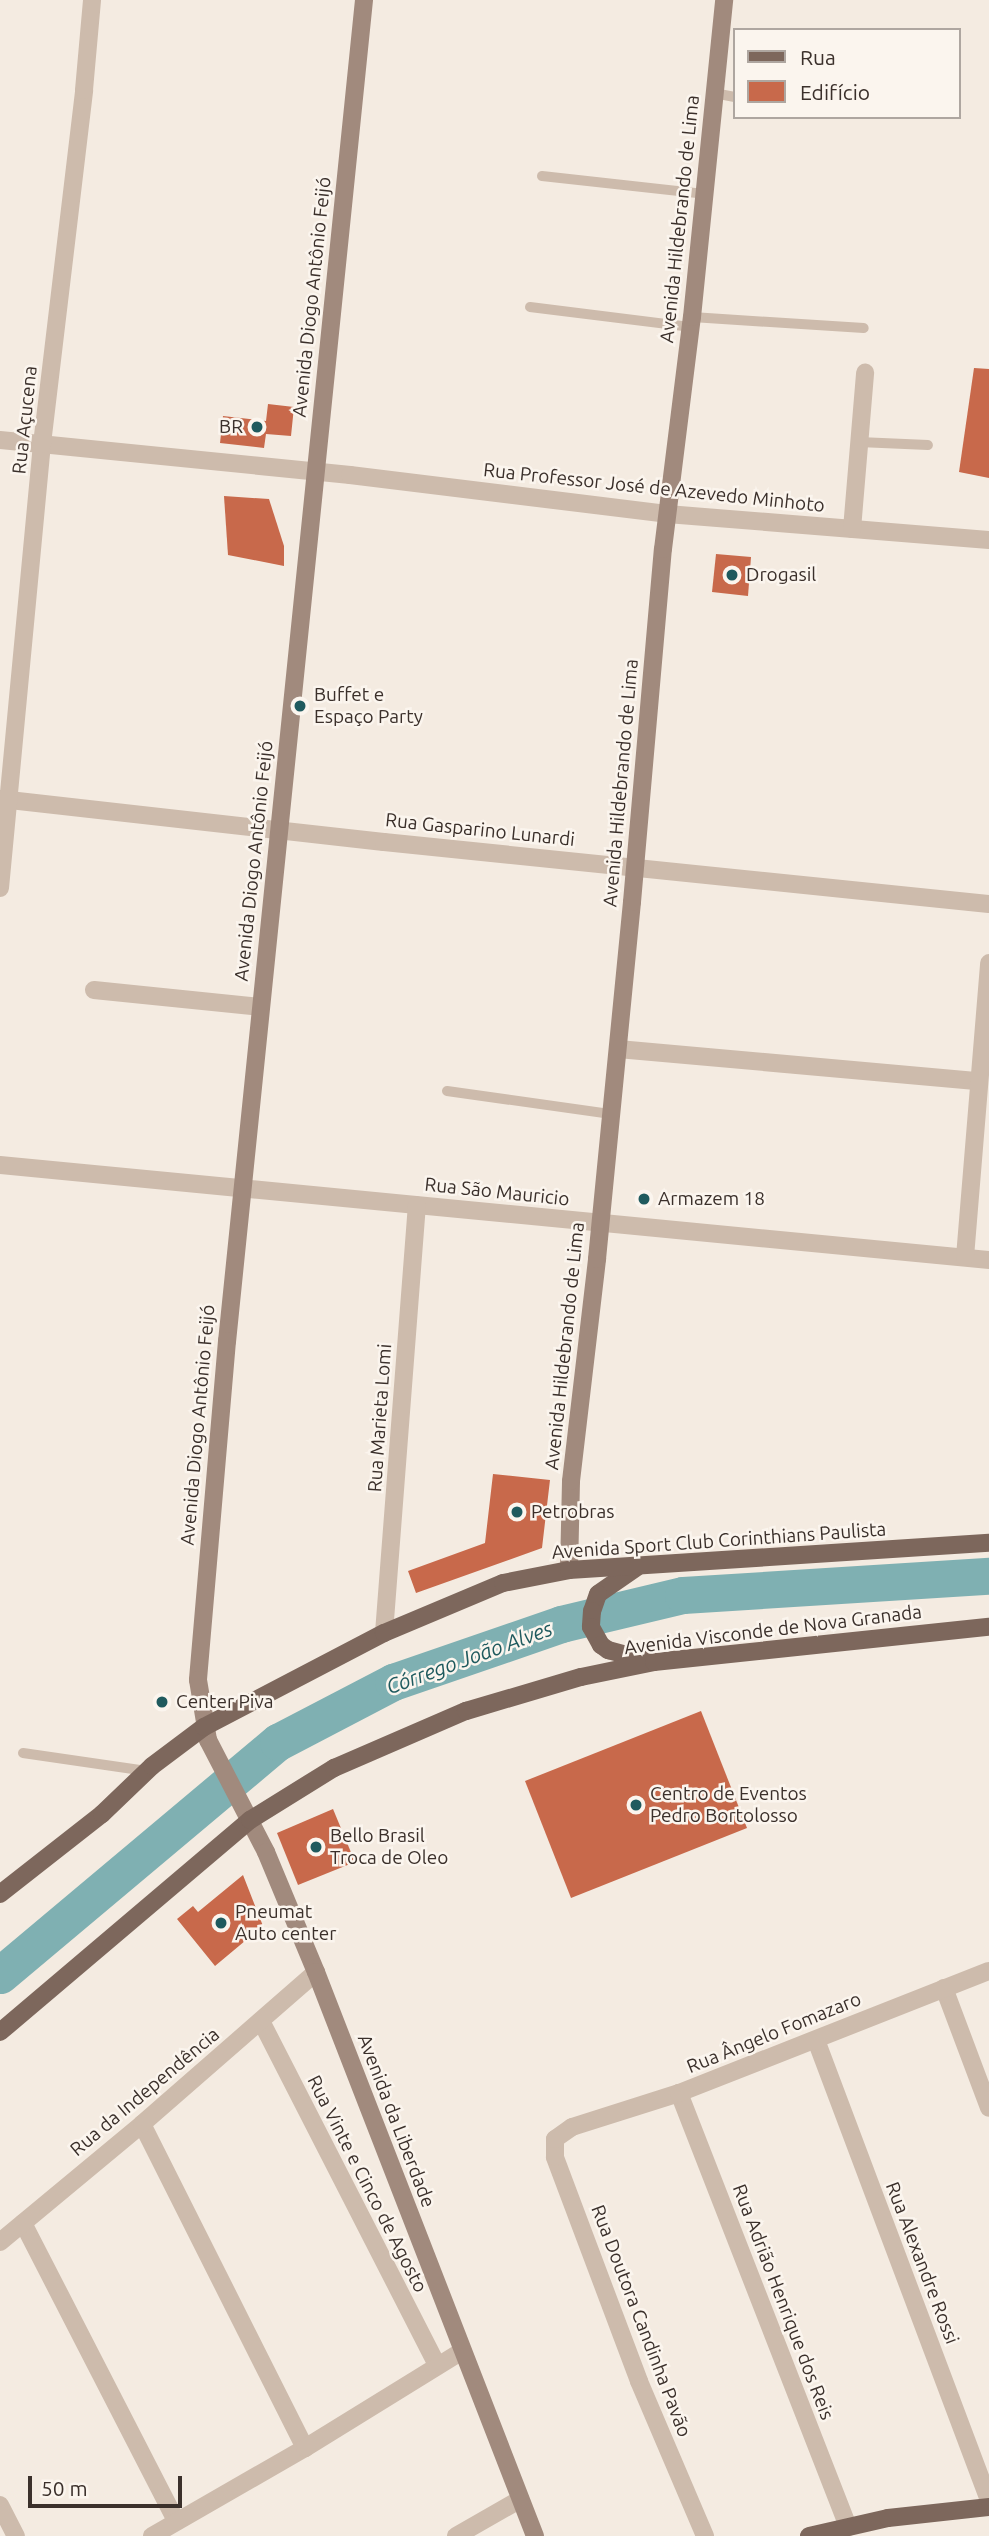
<!DOCTYPE html>
<html>
<head>
<meta charset="utf-8">
<style>
	body { margin:0 }
	#map { position:relative; width:989px; height:2536px; overflow:hidden; background:#f4ebe1; font-family:Ubuntu,sans-serif }
	div>[style] { position:absolute }
	[style*='--x'] { left:calc(var(--x)*1px); top:calc(var(--y)*1px); width:calc(var(--w)*1px); rotate:calc(var(--a)*1deg) }
	.river>* { height:37px; margin:-18.5px; padding:0 18.5px; transform-origin:18.5px; border-radius:18.5px; background:#7fb0b2 }
	.building>* { inset:0; background:#c8694b }
	.lane>* { height:10px; margin:-5px; padding:0 5px; transform-origin:5px; border-radius:5px; background:#cdbbac }
	.street>* { height:18px; margin:-9px; padding:0 9px; transform-origin:9px; border-radius:9px; background:#cdbbac }
	.secondary>* { height:18px; margin:-9px; padding:0 9px; transform-origin:9px; border-radius:9px; background:#a18a7d }
	.primary>* { height:18px; margin:-9px; padding:0 9px; transform-origin:9px; border-radius:9px; background:#7d675c }
	.dots>* { width:19px; height:19px; translate:-50% -50%; box-sizing:border-box; border:4px solid #fbf5ee; border-radius:50% }
	span { translate:-50% -50%; white-space:nowrap; text-align:center; line-height:1.15; -webkit-text-stroke:5px #fbf5ee; paint-order:stroke }
	.street-label { font-size:19px; color:#3b302b }
	.poi-label { font-size:19px; color:#3b302b }
	.right { translate:-100% -50%; text-align:right }
	.left { translate:0 -50%; text-align:left }
	.water-label { font-size:21px; color:#1f5a5e; font-style:italic }
	.legend { position:absolute; left:733px; top:28px; width:228px; height:91px; box-sizing:border-box; background:#fbf5ee; border:2px solid #aea6a0; margin:0; padding:9px 12px; list-style:none; font-size:21px; color:#3b302b }
	.legend li { display:flex; align-items:center; gap:14px; height:35px }
	.legend b { width:35px; border:2px solid #aea6a0 }
	.scale { position:absolute; left:28px; top:2476px; width:154px; height:32px; box-sizing:border-box; border:4px solid #3b302b; border-top:0; padding-left:9px; font-size:21px; line-height:24px; white-space:nowrap; color:#3b302b; -webkit-text-stroke:5px #fbf5ee; paint-order:stroke }
</style>
</head>
<body>
<div id="map">
	<div class="river">
		<i style="--x:0;--y:1975;--w:363;--a:-40"></i>
		<i style="--x:278;--y:1742;--w:130;--a:-27.6"></i>
		<i style="--x:393;--y:1682;--w:178;--a:-19"></i>
		<i style="--x:561;--y:1624;--w:125;--a:-13.4"></i>
		<i style="--x:683;--y:1595;--w:307;--a:-3.6"></i>
	</div>
	<div class="building">
		<i style="clip-path:polygon(974px 368px,989px 369px,989px 478px,959px 472px)"></i>
		<i style="clip-path:polygon(268px 404px,294px 407px,291px 436px,266px 434px,264px 448px,220px 443px,223px 416px,266px 421px)"></i>
		<i style="clip-path:polygon(224px 496px,269px 499px,284px 546px,284px 566px,228px 555px)"></i>
		<i style="clip-path:polygon(716px 554px,751px 557px,748px 596px,712px 592px)"></i>
		<i style="clip-path:polygon(493px 1474px,550px 1480px,542px 1548px,416px 1593px,408px 1571px,485px 1543px)"></i>
		<i style="clip-path:polygon(701px 1711px,747px 1828px,571px 1898px,525px 1781px)"></i>
		<i style="clip-path:polygon(333px 1809px,355px 1862px,298px 1885px,277px 1833px)"></i>
		<i style="clip-path:polygon(243px 1875px,263px 1926px,215px 1966px,177px 1919px,193px 1906px,198px 1912px)"></i>
	</div>
	<div class="lane">
		<i style="--x:714;--y:93;--w:21;--a:11"></i>
		<i style="--x:542;--y:176;--w:163;--a:6.3"></i>
		<i style="--x:530;--y:307;--w:161;--a:7.1"></i>
		<i style="--x:692;--y:317;--w:172;--a:3.7"></i>
		<i style="--x:859;--y:442;--w:69;--a:2.5"></i>
		<i style="--x:447;--y:1091;--w:166;--a:8"></i>
		<i style="--x:23;--y:1753;--w:125;--a:8.3"></i>
	</div>
	<div class="street">
		<i style="--x:0;--y:440;--w:352;--a:5.7"></i>
		<i style="--x:350;--y:475;--w:319;--a:7"></i>
		<i style="--x:667;--y:514;--w:323;--a:4.6"></i>
		<i style="--x:852;--y:529;--w:157;--a:-85.2"></i>
		<i style="--x:0;--y:799;--w:386;--a:6.4"></i>
		<i style="--x:384;--y:842;--w:608;--a:5.85"></i>
		<i style="--x:0;--y:888;--w:446;--a:-84.6"></i>
		<i style="--x:42;--y:444;--w:356;--a:-83.2"></i>
		<i style="--x:84;--y:90;--w:90;--a:-84.9"></i>
		<i style="--x:94;--y:990;--w:167;--a:5.8"></i>
		<i style="--x:618;--y:1049;--w:362;--a:5.1"></i>
		<i style="--x:0;--y:1165;--w:994;--a:5.49"></i>
		<i style="--x:965;--y:1257;--w:295;--a:-85.3"></i>
		<i style="--x:384;--y:1633;--w:429;--a:-85.6"></i>
		<i style="--x:944;--y:1988;--w:128;--a:69.4"></i>
		<i style="--x:261;--y:2021;--w:386;--a:62.9"></i>
		<i style="--x:816;--y:2040;--w:492;--a:69.4"></i>
		<i style="--x:679;--y:2093;--w:466;--a:68.7"></i>
		<i style="--x:142;--y:2124;--w:363;--a:63.3"></i>
		<i style="--x:23;--y:2223;--w:335;--a:62.8"></i>
		<i style="--x:0;--y:2242;--w:185;--a:-39.7"></i>
		<i style="--x:142;--y:2124;--w:231;--a:-41.1"></i>
		<i style="--x:0;--y:2505;--w:35;--a:63"></i>
		<i style="--x:152;--y:2536;--w:177;--a:-29.9"></i>
		<i style="--x:305;--y:2448;--w:185;--a:-31.7"></i>
		<i style="--x:456;--y:2536;--w:73;--a:-29.7"></i>
		<i style="--x:705;--y:2536;--w:168;--a:-113.1"></i>
		<i style="--x:639;--y:2381;--w:239;--a:-110.6"></i>
		<i style="--x:555;--y:2157;--w:18;--a:-90"></i>
		<i style="--x:555;--y:2139;--w:21;--a:-35"></i>
		<i style="--x:572;--y:2127;--w:112;--a:-17.6"></i>
		<i style="--x:679;--y:2093;--w:333;--a:-21.5"></i>
	</div>
	<div class="secondary">
		<i style="--x:364;--y:0;--w:1348;--a:95.83"></i>
		<i style="--x:227;--y:1341;--w:340;--a:94.9"></i>
		<i style="--x:198;--y:1680;--w:61;--a:80.5"></i>
		<i style="--x:208;--y:1740;--w:126;--a:62.6"></i>
		<i style="--x:266;--y:1852;--w:130;--a:67.4"></i>
		<i style="--x:316;--y:1972;--w:605;--a:68.78"></i>
		<i style="--x:569;--y:1570;--w:89;--a:-88.7"></i>
		<i style="--x:571;--y:1481;--w:224;--a:-83.3"></i>
		<i style="--x:597;--y:1259;--w:359;--a:-84.4"></i>
		<i style="--x:632;--y:902;--w:354;--a:-85"></i>
		<i style="--x:663;--y:549;--w:234;--a:-82.9"></i>
		<i style="--x:692;--y:317;--w:319;--a:-84.2"></i>
	</div>
	<div class="primary">
		<i style="--x:637;--y:1567;--w:47;--a:145.3"></i>
		<i style="--x:598;--y:1594;--w:18;--a:109"></i>
		<i style="--x:592;--y:1611;--w:16;--a:94"></i>
		<i style="--x:591;--y:1627;--w:21;--a:61"></i>
		<i style="--x:601;--y:1645;--w:9;--a:36"></i>
		<i style="--x:608;--y:1650;--w:42;--a:15"></i>
		<i style="--x:0;--y:1894;--w:130;--a:-38.1"></i>
		<i style="--x:102;--y:1814;--w:69;--a:-43.8"></i>
		<i style="--x:152;--y:1766;--w:65;--a:-36.9"></i>
		<i style="--x:204;--y:1727;--w:203;--a:-27.6"></i>
		<i style="--x:384;--y:1633;--w:129;--a:-22.8"></i>
		<i style="--x:503;--y:1583;--w:67;--a:-11.1"></i>
		<i style="--x:569;--y:1570;--w:421;--a:-3.7"></i>
		<i style="--x:0;--y:2032;--w:328;--a:-40.3"></i>
		<i style="--x:250;--y:1820;--w:99;--a:-31.8"></i>
		<i style="--x:334;--y:1768;--w:144;--a:-23.4"></i>
		<i style="--x:466;--y:1711;--w:120;--a:-16.5"></i>
		<i style="--x:581;--y:1677;--w:75;--a:-11.6"></i>
		<i style="--x:654;--y:1662;--w:337;--a:-6"></i>
		<i style="--x:809;--y:2536;--w:81;--a:-12.8"></i>
		<i style="--x:888;--y:2518;--w:102;--a:-6.2"></i>
	</div>
	<div class="dots">
		<i style="left:257px;top:427px;background:#1f5a5e"></i>
		<i style="left:732px;top:575px;background:#1f5a5e"></i>
		<i style="left:300px;top:706px;background:#1f5a5e"></i>
		<i style="left:644px;top:1199px;background:#1f5a5e"></i>
		<i style="left:517px;top:1512px;background:#1f5a5e"></i>
		<i style="left:162px;top:1702px;background:#1f5a5e"></i>
		<i style="left:636px;top:1805px;background:#1f5a5e"></i>
		<i style="left:316px;top:1847px;background:#1f5a5e"></i>
		<i style="left:221px;top:1923px;background:#1f5a5e"></i>
	</div>
	<div class="street-label">
		<span style="left:680px;top:219px;rotate:-84deg">Avenida Hildebrando de Lima</span>
		<span style="left:312px;top:297px;rotate:-84deg">Avenida Diogo Antônio Feijó</span>
		<span style="left:25px;top:420px;rotate:-84deg">Rua Açucena</span>
		<span style="left:654px;top:488px;rotate:6deg">Rua Professor José de Azevedo Minhoto</span>
		<span style="left:621px;top:783px;rotate:-85deg">Avenida Hildebrando de Lima</span>
		<span style="left:480px;top:830px;rotate:6deg">Rua Gasparino Lunardi</span>
		<span style="left:254px;top:861px;rotate:-84deg">Avenida Diogo Antônio Feijó</span>
		<span style="left:497px;top:1192px;rotate:6deg">Rua São Mauricio</span>
		<span style="left:565px;top:1346px;rotate:-84deg">Avenida Hildebrando de Lima</span>
		<span style="left:380px;top:1418px;rotate:-86deg">Rua Marieta Lomi</span>
		<span style="left:198px;top:1425px;rotate:-85deg">Avenida Diogo Antônio Feijó</span>
		<span style="left:719px;top:1541px;rotate:-4deg">Avenida Sport Club Corinthians Paulista</span>
		<span style="left:773px;top:1630px;rotate:-7deg">Avenida Visconde de Nova Granada</span>
		<span style="left:774px;top:2033px;rotate:-22deg">Rua Ângelo Fomazaro</span>
		<span style="left:145px;top:2092px;rotate:-40deg">Rua da Independência</span>
		<span style="left:396px;top:2121px;rotate:69deg">Avenida da Liberdade</span>
		<span style="left:367px;top:2184px;rotate:63deg">Rua Vinte e Cinco de Agosto</span>
		<span style="left:922px;top:2263px;rotate:69deg">Rua Alexandre Rossi</span>
		<span style="left:783px;top:2302px;rotate:69deg">Rua Adrião Henrique dos Reis</span>
		<span style="left:641px;top:2321px;rotate:69deg">Rua Doutora Candinha Pavão</span>
	</div>
	<div class="poi-label">
		<span class="right" style="left:243px;top:427px">BR</span>
		<span class="left" style="left:746px;top:575px">Drogasil</span>
		<span class="left" style="left:314px;top:706px">Buffet e<br>Espaço Party</span>
		<span class="left" style="left:658px;top:1199px">Armazem 18</span>
		<span class="left" style="left:531px;top:1512px">Petrobras</span>
		<span class="left" style="left:176px;top:1702px">Center Piva</span>
		<span class="left" style="left:650px;top:1805px">Centro de Eventos<br>Pedro Bortolosso</span>
		<span class="left" style="left:330px;top:1847px">Bello Brasil<br>Troca de Oleo</span>
		<span class="left" style="left:235px;top:1923px">Pneumat<br>Auto center</span>
	</div>
	<div class="water-label">
		<span style="left:469px;top:1657px;rotate:-20deg">Córrego João Alves</span>
	</div>
	<ul class="legend">
	<li><b style="height:9px;background:#7d675c"></b>Rua</li>
	<li><b style="height:19px;background:#c8694b"></b>Edifício</li>
	</ul>
	<div class="scale">50 m</div>
</div>
</body>
</html>
